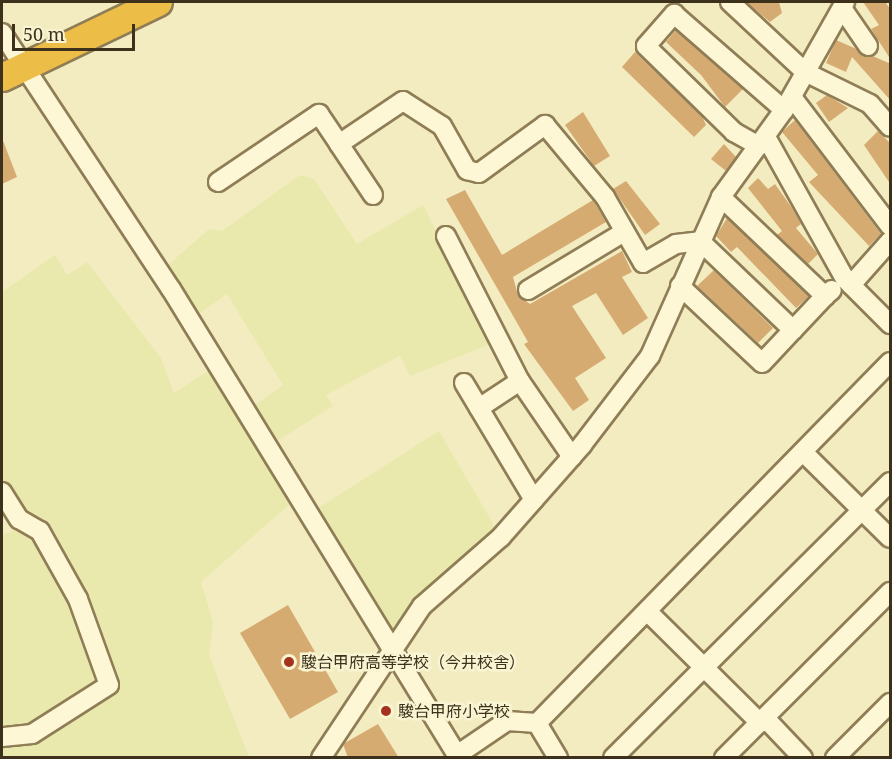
<!DOCTYPE html>
<html>
<head>
<meta charset="utf-8">
<style>
	body { margin:0 }
	#map { position:relative; width:892px; height:759px; overflow:hidden; background:#f3ecc1; font-family:"Noto Serif","Noto Sans JP",serif }
	div>[style] { position:absolute }
	[style*='--x'] { left:calc(var(--x)*1px); top:calc(var(--y)*1px); width:calc(var(--w)*1px); rotate:calc(var(--a)*1deg) }
	.farmland>* { inset:0; background:#eae9ad }
	.building>* { inset:0; background:#d6ab72 }
	.roads { filter:drop-shadow(2px 0 #8f7d56) drop-shadow(-2px 0 #8f7d56) drop-shadow(0 2px #8f7d56) drop-shadow(0 -2px #8f7d56) }
	.minor>* { height:18px; margin:-9px; padding:0 9px; transform-origin:9px; border-radius:9px; background:#fdf7d5 }
	.highway>* { height:27px; margin:-13.5px; padding:0 13.5px; transform-origin:13.5px; border-radius:13.5px; background:#ecbd47 }
	.dots>* { width:16px; height:16px; translate:-50% -50%; box-sizing:border-box; border:3px solid #f9f4d1; border-radius:50% }
	span { translate:-50% -50%; white-space:nowrap; text-align:center; line-height:1.15; -webkit-text-stroke:5px #f9f4d1; paint-order:stroke }
	.poi-label { font-size:16px; color:#3d311c }
	.left { translate:0 -50%; text-align:left }
	.frame { position:absolute; inset:0; border:3px solid #3d311c; pointer-events:none }
	.scale { position:absolute; left:12px; top:24px; width:123px; height:27px; box-sizing:border-box; border:3px solid #3d311c; border-top:0; padding-left:8px; font-size:18px; line-height:21px; white-space:nowrap; color:#3d311c; -webkit-text-stroke:4px #f9f4d1; paint-order:stroke }
</style>
</head>
<body>
<div id="map">
	<div class="farmland">
		<i style="clip-path:polygon(300px 175px,314px 179px,357px 244px,423px 205px,493px 343px,410px 376px,400px 356px,326px 395px,333px 406px,274px 443px,251px 408px,283px 385px,227px 294px,196px 316px,168px 265px,209px 229px,222px 231px)"></i>
		<i style="clip-path:polygon(55px 255px,67px 275px,87px 262px,161px 358px,174px 393px,217px 365px,298px 497px,201px 582px,213px 622px,209px 655px,249px 757px,2px 757px,2px 535px,29px 525px,2px 492px,2px 292px)"></i>
		<i style="clip-path:polygon(439px 431px,501px 537px,392px 649px,309px 514px)"></i>
	</div>
	<div class="building">
		<i style="clip-path:polygon(746px 2px,779px 2px,782px 13px,770px 22px)"></i>
		<i style="clip-path:polygon(863px 2px,885px 2px,891px 10px,891px 60px,871px 29px,879px 25px)"></i>
		<i style="clip-path:polygon(676px 30px,743px 89px,725px 107px,701px 75px,666px 42px)"></i>
		<i style="clip-path:polygon(836px 40px,891px 64px,891px 101px,852px 57px,846px 72px,826px 63px)"></i>
		<i style="clip-path:polygon(635px 52px,702px 116px,706px 125px,694px 137px,622px 67px)"></i>
		<i style="clip-path:polygon(827px 95px,848px 108px,829px 122px,816px 103px)"></i>
		<i style="clip-path:polygon(583px 112px,610px 156px,594px 166px,565px 125px)"></i>
		<i style="clip-path:polygon(795px 120px,881px 234px,869px 246px,809px 182px,818px 175px,782px 132px)"></i>
		<i style="clip-path:polygon(878px 131px,891px 144px,891px 185px,864px 145px)"></i>
		<i style="clip-path:polygon(2px 138px,17px 177px,2px 184px)"></i>
		<i style="clip-path:polygon(724px 144px,736px 157px,726px 171px,711px 159px)"></i>
		<i style="clip-path:polygon(758px 178px,768px 189px,775px 184px,792px 208px,801px 224px,796px 228px,818px 254px,808px 264px,777px 235px,782px 231px,748px 188px)"></i>
		<i style="clip-path:polygon(626px 181px,660px 224px,645px 235px,613px 189px)"></i>
		<i style="clip-path:polygon(465px 190px,502px 255px,593px 200px,606px 222px,513px 277px,518px 295px,530px 304px,622px 251px,632px 272px,622px 277px,648px 318px,623px 335px,596px 293px,572px 306px,606px 358px,575px 378px,589px 400px,573px 411px,524px 344px,528px 342px,446px 199px)"></i>
		<i style="clip-path:polygon(727px 218px,809px 296px,796px 308px,737px 247px,731px 252px,716px 236px)"></i>
		<i style="clip-path:polygon(714px 270px,773px 328px,758px 343px,697px 286px)"></i>
		<i style="clip-path:polygon(288px 605px,338px 692px,290px 719px,240px 633px)"></i>
		<i style="clip-path:polygon(378px 724px,399px 758px,348px 758px,343px 744px)"></i>
	</div>
	<div class="roads">
		<div class="minor">
			<i style="--x:730;--y:2;--w:103;--a:43"></i>
			<i style="--x:805;--y:72;--w:72;--a:26.2"></i>
			<i style="--x:870;--y:104;--w:30;--a:49"></i>
			<i style="--x:842;--y:8;--w:46;--a:55.6"></i>
			<i style="--x:2;--y:33;--w:307;--a:56.6"></i>
			<i style="--x:171;--y:289;--w:547;--a:58.46"></i>
			<i style="--x:457;--y:755;--w:60;--a:-34.2"></i>
			<i style="--x:507;--y:721;--w:30;--a:4"></i>
			<i style="--x:792;--y:97;--w:162;--a:52.8"></i>
			<i style="--x:766;--y:137;--w:162;--a:60.9"></i>
			<i style="--x:845;--y:279;--w:64;--a:45"></i>
			<i style="--x:759;--y:146;--w:29;--a:-151"></i>
			<i style="--x:734;--y:132;--w:123;--a:-135.7"></i>
			<i style="--x:646;--y:46;--w:43;--a:-48.8"></i>
			<i style="--x:674;--y:14;--w:146;--a:41.1"></i>
			<i style="--x:218;--y:182;--w:122;--a:-34"></i>
			<i style="--x:319;--y:114;--w:36;--a:56"></i>
			<i style="--x:373;--y:195;--w:61;--a:-123.7"></i>
			<i style="--x:339;--y:144;--w:77;--a:-33.9"></i>
			<i style="--x:403;--y:101;--w:46;--a:32.7"></i>
			<i style="--x:442;--y:126;--w:51;--a:60.4"></i>
			<i style="--x:467;--y:170;--w:12;--a:14"></i>
			<i style="--x:479;--y:173;--w:82;--a:-36"></i>
			<i style="--x:545;--y:125;--w:94;--a:50.2"></i>
			<i style="--x:605;--y:197;--w:76;--a:60.1"></i>
			<i style="--x:643;--y:263;--w:38;--a:-30"></i>
			<i style="--x:676;--y:244;--w:24;--a:-7"></i>
			<i style="--x:700;--y:241;--w:129;--a:43.7"></i>
			<i style="--x:793;--y:330;--w:47;--a:-46.7"></i>
			<i style="--x:721;--y:197;--w:144;--a:43.6"></i>
			<i style="--x:825;--y:296;--w:9;--a:-41"></i>
			<i style="--x:446;--y:236;--w:163;--a:63"></i>
			<i style="--x:520;--y:381;--w:92;--a:55.6"></i>
			<i style="--x:851;--y:285;--w:59;--a:-48.4"></i>
			<i style="--x:680;--y:286;--w:112;--a:43.2"></i>
			<i style="--x:762;--y:363;--w:45;--a:-46.8"></i>
			<i style="--x:528;--y:290;--w:112;--a:-31.1"></i>
			<i style="--x:464;--y:383;--w:136;--a:59.1"></i>
			<i style="--x:479;--y:408;--w:49;--a:-33.4"></i>
			<i style="--x:803;--y:452;--w:122;--a:44.7"></i>
			<i style="--x:2;--y:492;--w:32;--a:58"></i>
			<i style="--x:19;--y:519;--w:24;--a:30"></i>
			<i style="--x:40;--y:531;--w:78;--a:60.8"></i>
			<i style="--x:78;--y:599;--w:91;--a:70.2"></i>
			<i style="--x:109;--y:685;--w:91;--a:147.5"></i>
			<i style="--x:32;--y:734;--w:30;--a:174"></i>
			<i style="--x:647;--y:611;--w:159;--a:44.7"></i>
			<i style="--x:765;--y:718;--w:55;--a:46.5"></i>
			<i style="--x:537;--y:723;--w:505;--a:-45.64"></i>
			<i style="--x:537;--y:723;--w:41;--a:59"></i>
			<i style="--x:321;--y:758;--w:182;--a:-56.4"></i>
			<i style="--x:422;--y:606;--w:105;--a:-41.1"></i>
			<i style="--x:501;--y:537;--w:123;--a:-48.6"></i>
			<i style="--x:582;--y:445;--w:112;--a:-52.6"></i>
			<i style="--x:650;--y:356;--w:174;--a:-65.9"></i>
			<i style="--x:721;--y:197;--w:107;--a:-54.1"></i>
			<i style="--x:784;--y:110;--w:124;--a:-60.5"></i>
			<i style="--x:613;--y:758;--w:391;--a:-44.9"></i>
			<i style="--x:724;--y:758;--w:235;--a:-45"></i>
			<i style="--x:835;--y:758;--w:78;--a:-45"></i>
		</div>
		<div class="highway">
			<i style="--x:2;--y:77;--w:173;--a:-25.7"></i>
		</div>
	</div>
	<div class="dots">
		<i style="left:289px;top:662px;background:#a5321f"></i>
		<i style="left:386px;top:711px;background:#a5321f"></i>
	</div>
	<div class="poi-label">
		<span class="left" style="left:301px;top:662px">駿台甲府高等学校（今井校舎）</span>
		<span class="left" style="left:398px;top:711px">駿台甲府小学校</span>
	</div>
	<div class="frame"></div>
	<div class="scale">50 m</div>
</div>
</body>
</html>
